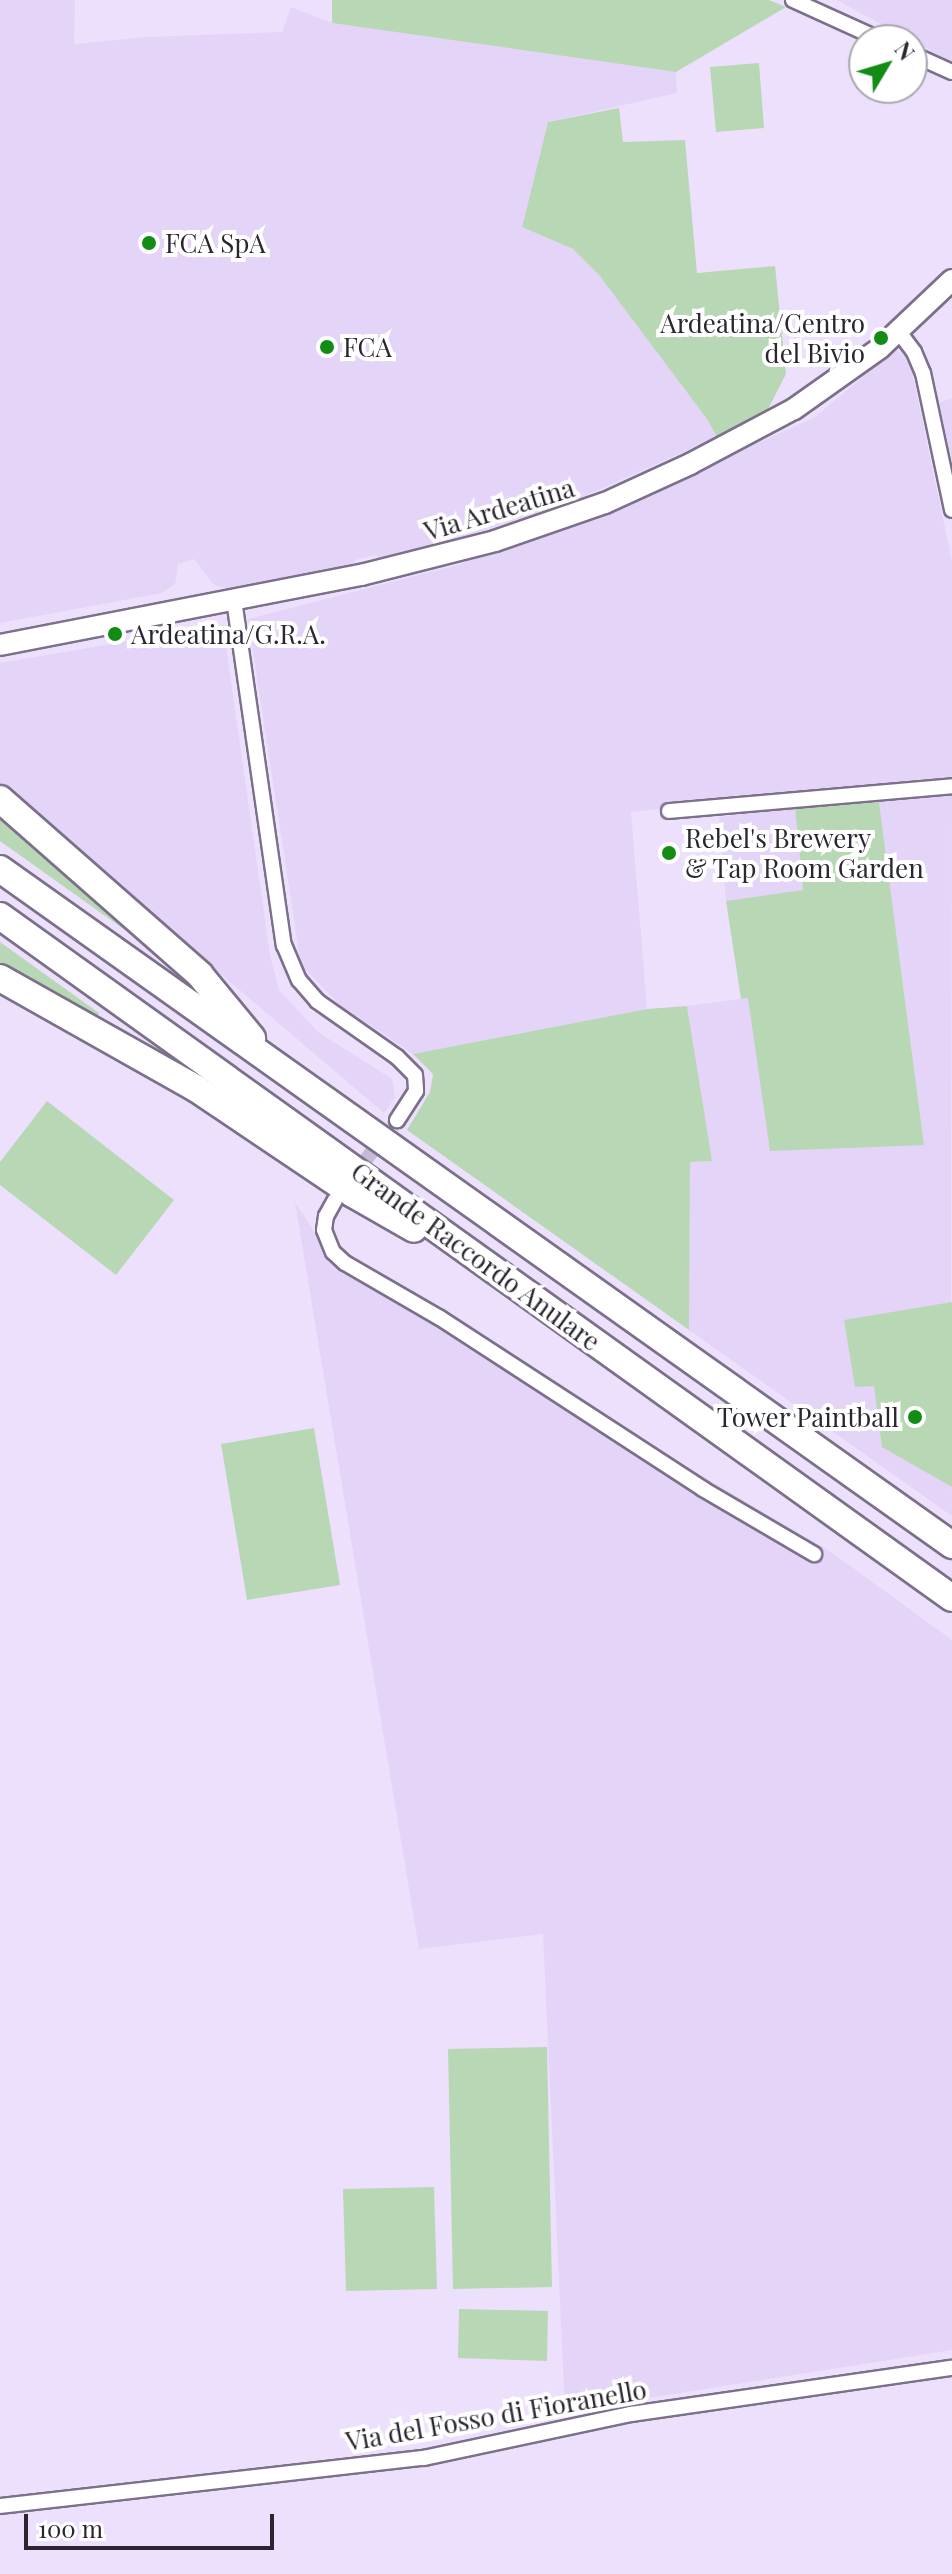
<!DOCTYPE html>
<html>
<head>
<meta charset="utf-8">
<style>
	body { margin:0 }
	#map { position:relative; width:952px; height:2574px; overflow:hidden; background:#ede0fd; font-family:"Playfair Display",serif }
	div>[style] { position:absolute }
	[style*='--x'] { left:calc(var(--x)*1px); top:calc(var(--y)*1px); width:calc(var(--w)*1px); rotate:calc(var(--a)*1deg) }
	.built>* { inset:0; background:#e4d4f8 }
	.green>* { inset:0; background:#b8d7b5 }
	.minor-tunnel>* { height:14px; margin-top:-7px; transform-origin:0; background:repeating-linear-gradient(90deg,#c6bbd4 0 14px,transparent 0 21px) }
	.roads { filter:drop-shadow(2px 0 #7c708a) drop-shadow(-2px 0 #7c708a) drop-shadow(0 2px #7c708a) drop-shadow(0 -2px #7c708a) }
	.minor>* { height:14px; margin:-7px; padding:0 7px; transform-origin:7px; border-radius:7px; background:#fff }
	.secondary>* { height:20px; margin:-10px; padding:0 10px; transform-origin:10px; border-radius:10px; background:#fff }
	.motorway>* { height:26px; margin:-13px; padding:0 13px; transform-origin:13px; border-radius:13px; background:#fff }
	.dots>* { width:22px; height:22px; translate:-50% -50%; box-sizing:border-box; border:4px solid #fff; border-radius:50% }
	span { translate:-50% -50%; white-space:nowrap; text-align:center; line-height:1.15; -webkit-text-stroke:8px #fff; paint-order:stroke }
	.poi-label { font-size:26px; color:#2a2530 }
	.left { translate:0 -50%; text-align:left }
	.right { translate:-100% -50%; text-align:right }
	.street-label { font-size:26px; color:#2a2530 }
	.north { position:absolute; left:848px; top:24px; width:80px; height:80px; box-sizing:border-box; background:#fff; border:2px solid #aaa8ac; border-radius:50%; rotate:52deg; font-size:22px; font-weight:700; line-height:32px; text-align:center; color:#2a2530 }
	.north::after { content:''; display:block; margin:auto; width:28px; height:36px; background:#128c14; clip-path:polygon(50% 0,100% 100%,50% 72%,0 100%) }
	.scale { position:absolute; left:24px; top:2514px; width:250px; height:36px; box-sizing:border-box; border:4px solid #2a2530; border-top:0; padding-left:10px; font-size:24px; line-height:28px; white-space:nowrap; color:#2a2530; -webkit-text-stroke:6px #fff; paint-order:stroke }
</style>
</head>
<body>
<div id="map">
	<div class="built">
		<i style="clip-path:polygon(0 0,75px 0,74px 44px,146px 37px,282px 32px,291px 7px,332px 23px,676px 72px,677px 93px,548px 122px,522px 227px,573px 249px,599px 275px,707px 419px,717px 437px,569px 503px,434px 546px,380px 559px,376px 555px,355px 560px,352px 565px,231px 589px,214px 585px,194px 559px,178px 564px,175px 584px,162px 593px,0 623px)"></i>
		<i style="clip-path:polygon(837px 0,952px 0,952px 62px,901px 35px)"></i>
		<i style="clip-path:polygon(896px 349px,910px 362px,952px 561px,952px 778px,631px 812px,647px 1009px,413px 1054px,340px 1005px,301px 965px,248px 619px,461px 564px,745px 449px,815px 417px)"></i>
		<i style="clip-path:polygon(952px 398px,952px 462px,939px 403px)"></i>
		<i style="clip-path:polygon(223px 625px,270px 955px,279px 990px,318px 1032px,392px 1079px,395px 1097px,384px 1113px,0 786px,0 663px)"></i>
		<i style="clip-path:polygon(952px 792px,951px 1245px,952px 1516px,689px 1330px,690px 1162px,711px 1161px,687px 1006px,748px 998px,924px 1145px,879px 802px)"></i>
		<i style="clip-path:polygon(795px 807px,803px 890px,726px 901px,719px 817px)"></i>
		<i style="clip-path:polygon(295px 1202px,331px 1258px,831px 1552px,952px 1640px,952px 2350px,565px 2411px,543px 1934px,419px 1949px)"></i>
	</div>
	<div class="green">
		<i style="clip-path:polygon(332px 0,769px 0,786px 7px,676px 72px,332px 23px)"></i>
		<i style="clip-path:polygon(759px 63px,764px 128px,716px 132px,710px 67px)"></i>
		<i style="clip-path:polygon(619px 108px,623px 142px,685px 140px,697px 273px,775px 266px,786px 374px,767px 411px,717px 437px,707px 419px,599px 275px,573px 249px,522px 227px,548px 122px)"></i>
		<i style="clip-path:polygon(879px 802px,924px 1145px,770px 1151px,748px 998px,741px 999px,726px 901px,803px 890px,795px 807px)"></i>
		<i style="clip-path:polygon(0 813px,160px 955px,0 841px)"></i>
		<i style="clip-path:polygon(0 942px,99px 1013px,97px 1018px,0 968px)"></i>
		<i style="clip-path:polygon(687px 1006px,712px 1161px,690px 1162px,689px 1330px,407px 1130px,430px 1092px,433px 1074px,413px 1054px,647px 1009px)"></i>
		<i style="clip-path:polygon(47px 1101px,174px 1200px,116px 1275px,0 1185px,0 1162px)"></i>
		<i style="clip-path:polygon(952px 1302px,952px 1487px,882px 1447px,874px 1386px,855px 1387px,844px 1320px)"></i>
		<i style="clip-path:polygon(314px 1428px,340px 1585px,247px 1600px,221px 1444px)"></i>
		<i style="clip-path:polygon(547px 2047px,552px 2287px,453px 2289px,448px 2049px)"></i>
		<i style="clip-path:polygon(434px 2187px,437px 2289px,346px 2291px,343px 2189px)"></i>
		<i style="clip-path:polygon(459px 2309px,548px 2311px,547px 2361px,458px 2358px)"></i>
	</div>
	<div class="minor-tunnel">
		<i style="--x:353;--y:1176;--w:71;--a:-51.8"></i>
	</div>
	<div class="roads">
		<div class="minor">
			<i style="--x:793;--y:0;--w:97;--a:24.4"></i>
			<i style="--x:912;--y:54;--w:44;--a:24.2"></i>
			<i style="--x:899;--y:332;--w:25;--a:53"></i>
			<i style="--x:914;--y:352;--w:23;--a:67"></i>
			<i style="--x:923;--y:373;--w:140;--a:78"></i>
			<i style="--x:234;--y:600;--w:349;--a:81.8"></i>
			<i style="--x:284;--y:945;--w:38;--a:67"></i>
			<i style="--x:299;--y:980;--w:28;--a:49"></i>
			<i style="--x:317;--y:1001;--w:98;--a:35"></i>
			<i style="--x:397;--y:1057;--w:25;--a:45"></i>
			<i style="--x:415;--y:1075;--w:16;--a:86"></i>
			<i style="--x:416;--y:1091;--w:35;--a:123"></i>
			<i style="--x:669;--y:811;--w:284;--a:-5"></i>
			<i style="--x:335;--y:1200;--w:18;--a:119"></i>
			<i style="--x:326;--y:1216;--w:14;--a:98"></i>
			<i style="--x:324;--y:1230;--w:24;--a:68"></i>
			<i style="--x:333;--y:1252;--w:16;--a:43"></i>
			<i style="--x:345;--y:1263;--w:110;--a:30.1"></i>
			<i style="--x:440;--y:1318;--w:314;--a:33"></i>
			<i style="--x:703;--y:1489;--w:129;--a:30.4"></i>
			<i style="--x:0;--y:2506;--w:427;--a:-6.5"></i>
			<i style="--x:424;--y:2458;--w:212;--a:-12"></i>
			<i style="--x:631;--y:2414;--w:324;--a:-8.2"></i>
		</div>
		<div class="secondary">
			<i style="--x:0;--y:645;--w:368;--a:-11"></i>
			<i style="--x:361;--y:575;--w:138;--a:-14.2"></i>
			<i style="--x:495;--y:541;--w:116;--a:-19.1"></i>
			<i style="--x:605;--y:503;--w:94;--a:-24.6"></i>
			<i style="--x:690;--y:464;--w:118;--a:-27.9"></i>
			<i style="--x:794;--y:409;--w:105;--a:-35.3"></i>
			<i style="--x:880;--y:348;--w:99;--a:-43.4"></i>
		</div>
		<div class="motorway">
			<i style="--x:0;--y:799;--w:266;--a:41.3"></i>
			<i style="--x:200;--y:975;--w:82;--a:50.5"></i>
			<i style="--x:0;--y:869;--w:1168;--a:35.38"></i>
			<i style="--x:0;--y:916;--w:1171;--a:35.62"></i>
			<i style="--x:0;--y:978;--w:226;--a:29.4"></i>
			<i style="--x:197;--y:1089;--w:188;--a:33.9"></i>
			<i style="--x:353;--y:1194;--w:70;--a:29.8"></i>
		</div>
	</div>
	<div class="dots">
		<i style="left:149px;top:243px;background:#128c14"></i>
		<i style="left:881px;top:338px;background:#128c14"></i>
		<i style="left:327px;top:347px;background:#128c14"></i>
		<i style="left:115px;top:634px;background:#128c14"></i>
		<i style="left:669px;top:853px;background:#128c14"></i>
		<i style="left:915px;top:1417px;background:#128c14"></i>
	</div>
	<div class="poi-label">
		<span class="left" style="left:165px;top:243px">FCA SpA</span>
		<span class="right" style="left:865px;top:338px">Ardeatina/Centro<br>del Bivio</span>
		<span class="left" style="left:343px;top:347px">FCA</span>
		<span class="left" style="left:131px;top:634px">Ardeatina/G.R.A.</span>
		<span class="left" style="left:685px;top:853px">Rebel's Brewery<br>&amp; Tap Room Garden</span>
		<span class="right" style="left:899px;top:1417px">Tower Paintball</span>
	</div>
	<div class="street-label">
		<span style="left:499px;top:509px;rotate:-17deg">Via Ardeatina</span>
		<span style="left:476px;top:1256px;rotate:36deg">Grande Raccordo Anulare</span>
		<span style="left:496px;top:2415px;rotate:-10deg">Via del Fosso di Fioranello</span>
	</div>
	<div class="north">N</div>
	<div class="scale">100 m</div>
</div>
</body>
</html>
